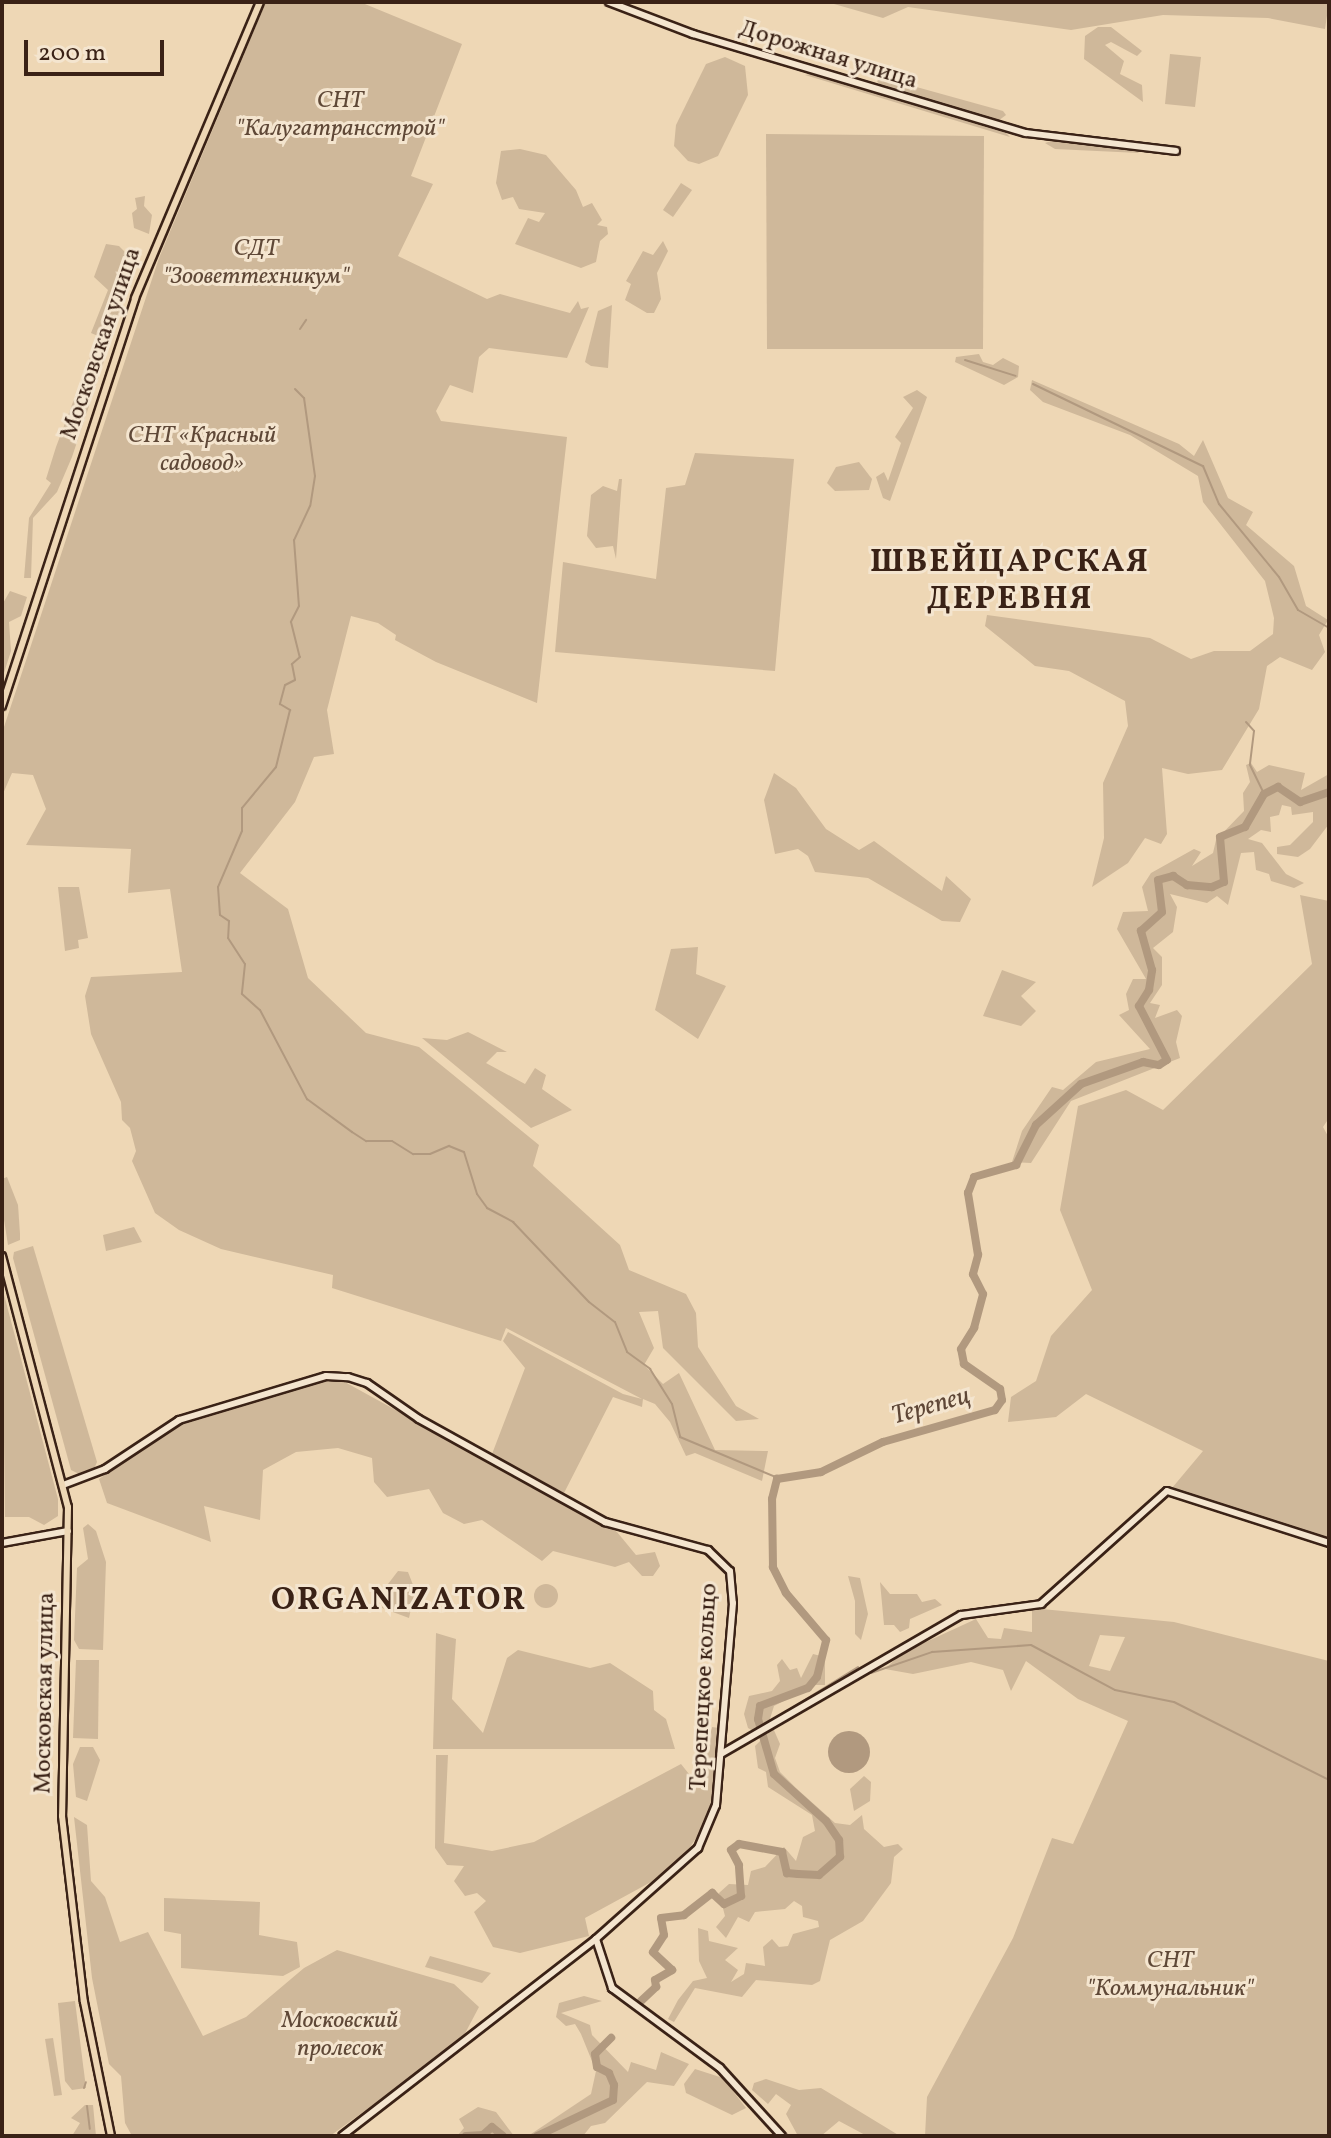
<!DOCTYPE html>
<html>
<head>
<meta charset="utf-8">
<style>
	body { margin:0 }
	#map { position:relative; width:1331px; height:2138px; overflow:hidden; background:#eed7b5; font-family:Vollkorn,serif }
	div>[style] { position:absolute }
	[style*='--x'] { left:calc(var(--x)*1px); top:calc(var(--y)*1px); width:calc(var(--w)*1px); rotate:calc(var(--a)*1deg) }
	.green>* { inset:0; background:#cfb89a }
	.round { border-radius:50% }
	.water>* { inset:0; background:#b1997f }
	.stream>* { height:2px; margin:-1px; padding:0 1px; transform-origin:1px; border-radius:1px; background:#b1997f }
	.river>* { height:8px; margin:-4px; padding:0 4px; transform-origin:4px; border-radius:4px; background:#b1997f }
	.roads { filter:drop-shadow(2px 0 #3a2216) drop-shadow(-2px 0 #3a2216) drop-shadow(0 2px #3a2216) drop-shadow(0 -2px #3a2216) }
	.secondary>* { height:6px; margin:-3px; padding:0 3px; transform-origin:3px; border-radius:3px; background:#f4e5cf }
	.primary>* { height:6px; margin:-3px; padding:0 3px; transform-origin:3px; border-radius:3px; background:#eed7b5 }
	span { translate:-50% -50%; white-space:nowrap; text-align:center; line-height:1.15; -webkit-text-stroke:6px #f4e5cf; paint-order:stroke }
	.street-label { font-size:24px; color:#3a2216 }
	.park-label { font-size:24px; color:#5f4837; font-style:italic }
	.water-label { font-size:26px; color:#5e4636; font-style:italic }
	.district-label { font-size:32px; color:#3a2216; font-weight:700; letter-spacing:2px }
	.frame { position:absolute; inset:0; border:4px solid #3a2216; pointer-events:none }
	.scale { position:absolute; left:24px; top:40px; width:140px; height:36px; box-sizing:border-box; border:4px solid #3a2216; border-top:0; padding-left:10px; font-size:24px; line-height:28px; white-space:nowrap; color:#3a2216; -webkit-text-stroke:6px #f4e5cf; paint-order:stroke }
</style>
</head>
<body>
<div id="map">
	<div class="green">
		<i style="clip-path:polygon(266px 2px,360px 2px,462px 44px,411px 176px,433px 184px,398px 256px,487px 299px,500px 294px,570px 313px,578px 301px,581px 309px,589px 307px,567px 358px,489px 348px,479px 357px,473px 393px,450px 385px,436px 411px,441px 421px,567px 437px,537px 703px,436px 662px,395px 640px,396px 635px,378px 623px,351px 616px,327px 710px,334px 754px,314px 757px,295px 802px,240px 873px,288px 909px,308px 978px,366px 1033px,419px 1047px,539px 1145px,533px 1166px,620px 1245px,629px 1270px,686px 1294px,696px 1313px,698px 1347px,736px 1406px,759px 1419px,736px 1421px,663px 1348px,658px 1311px,639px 1312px,654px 1348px,644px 1365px,663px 1384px,679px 1373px,715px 1450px,768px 1451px,762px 1481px,695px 1453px,686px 1456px,670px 1422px,655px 1404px,643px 1399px,642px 1407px,613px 1397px,564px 1493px,492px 1454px,525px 1368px,503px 1341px,508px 1332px,623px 1394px,642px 1399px,506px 1328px,501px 1341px,332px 1288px,333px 1275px,221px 1249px,179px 1230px,155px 1213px,132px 1161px,136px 1151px,130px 1128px,122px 1120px,121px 1102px,91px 1034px,85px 996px,91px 977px,182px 972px,170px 889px,128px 893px,131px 849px,26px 845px,46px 809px,33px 775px,12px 773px,2px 796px,2px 733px,159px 258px)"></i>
		<i style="clip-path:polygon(1329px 2px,1325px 29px,1268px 18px,1163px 15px,1071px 30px,908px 7px,883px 18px,834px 4px)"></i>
		<i style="clip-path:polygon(1098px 27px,1111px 27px,1142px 51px,1137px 56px,1111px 42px,1105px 45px,1124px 61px,1120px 74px,1142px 85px,1143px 102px,1084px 59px,1085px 36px)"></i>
		<i style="clip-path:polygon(1170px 54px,1201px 57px,1195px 107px,1165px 104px)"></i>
		<i style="clip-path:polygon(725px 57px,745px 66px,748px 95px,718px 156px,699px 164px,688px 161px,674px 146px,676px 125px,706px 64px)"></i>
		<i style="clip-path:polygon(811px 74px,1006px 133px,1010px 137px,805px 75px)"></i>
		<i style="clip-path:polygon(884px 78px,1003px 111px,1006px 115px,998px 121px,881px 86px,877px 81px)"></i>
		<i style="clip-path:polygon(766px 134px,984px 136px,983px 349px,767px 349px)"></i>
		<i style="clip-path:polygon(1051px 141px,1135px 150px,1139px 153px,1055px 149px,1045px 143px)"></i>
		<i style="clip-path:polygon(520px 149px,546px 155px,576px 190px,583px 207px,592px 203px,602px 220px,597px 225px,607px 227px,608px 234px,600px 241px,596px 262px,581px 268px,515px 244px,528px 218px,539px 222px,545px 213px,519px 209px,513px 197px,502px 200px,496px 183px,501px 151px)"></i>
		<i style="clip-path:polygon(681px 183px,692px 190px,673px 217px,663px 210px)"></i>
		<i style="clip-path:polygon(145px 196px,144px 206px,152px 215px,149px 234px,134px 228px,132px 213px,137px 209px,135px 198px)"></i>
		<i style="clip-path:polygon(663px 241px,668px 251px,657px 273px,661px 299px,654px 313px,647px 313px,625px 300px,631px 284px,626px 281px,643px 251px,653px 255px)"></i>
		<i style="clip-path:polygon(106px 244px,119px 246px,129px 256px,134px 275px,128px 293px,120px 292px,120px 313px,72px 457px,57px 492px,33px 518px,31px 578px,24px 578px,29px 518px,51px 483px,46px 479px,56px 447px,98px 336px,91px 333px,108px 290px,94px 277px)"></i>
		<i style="clip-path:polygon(612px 305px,608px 368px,591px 366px,585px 362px,598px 311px)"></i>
		<i style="clip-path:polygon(979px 354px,983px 362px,993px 365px,1003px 358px,1019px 366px,1018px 377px,1004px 385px,955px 362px,956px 357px)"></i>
		<i style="clip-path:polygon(1032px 380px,1179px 444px,1194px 456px,1203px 440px,1228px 498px,1253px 512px,1246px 525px,1294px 566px,1306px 606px,1328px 620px,1319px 635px,1325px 652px,1312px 670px,1280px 657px,1267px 666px,1259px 709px,1222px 770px,1188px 774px,1162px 768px,1167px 834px,1161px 844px,1145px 838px,1128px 863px,1092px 887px,1104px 838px,1103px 783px,1128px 726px,1125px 701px,1069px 671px,1035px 666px,985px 626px,987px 615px,1150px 638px,1191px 659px,1214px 651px,1250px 651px,1273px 634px,1274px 618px,1265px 581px,1203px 502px,1198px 476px,1130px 435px,1043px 402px,1030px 390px)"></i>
		<i style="clip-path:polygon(917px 390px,927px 397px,890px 501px,883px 498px,876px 477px,884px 472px,888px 481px,901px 443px,895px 437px,913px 408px,903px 397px)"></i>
		<i style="clip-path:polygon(695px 453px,794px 459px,775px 671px,555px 652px,563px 562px,656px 579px,666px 488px,685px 485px)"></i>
		<i style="clip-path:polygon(859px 462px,872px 479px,869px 490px,835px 491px,827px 483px,836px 467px)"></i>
		<i style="clip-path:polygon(619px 479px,622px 479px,616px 559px,613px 546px,596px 548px,587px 536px,591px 495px,603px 486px,617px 491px)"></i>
		<i style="clip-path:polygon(10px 591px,27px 597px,21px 616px,9px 622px,11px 651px,2px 679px,2px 605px)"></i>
		<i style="clip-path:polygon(1251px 763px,1257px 772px,1269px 765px,1305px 773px,1301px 790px,1329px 774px,1329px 824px,1310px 849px,1298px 857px,1277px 854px,1277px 847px,1290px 845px,1313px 822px,1313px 812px,1292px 815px,1291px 807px,1282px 805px,1279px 815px,1270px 817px,1271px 832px,1261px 830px,1248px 839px,1262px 843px,1286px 874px,1304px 883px,1294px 888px,1271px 881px,1269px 874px,1256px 870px,1254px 852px,1241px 853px,1228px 905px,1217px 896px,1207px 903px,1170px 894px,1177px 907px,1173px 932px,1153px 948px,1162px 957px,1162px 985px,1150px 1003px,1160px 1005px,1155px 1018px,1177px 1010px,1182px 1016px,1176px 1042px,1180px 1058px,1071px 1101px,1031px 1163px,1012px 1162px,1022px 1131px,1052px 1087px,1063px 1090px,1096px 1062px,1150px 1049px,1119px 1015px,1129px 1010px,1126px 994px,1133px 979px,1146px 979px,1117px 929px,1123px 912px,1148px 911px,1142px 887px,1151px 873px,1194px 849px,1201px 852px,1192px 866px,1213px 853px,1216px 840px,1244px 811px,1243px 793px,1250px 782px,1246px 765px)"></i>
		<i style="clip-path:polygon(774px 773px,796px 788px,826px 829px,859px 850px,874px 841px,942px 891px,946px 876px,971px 899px,960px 922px,942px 921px,868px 878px,815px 872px,808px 856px,798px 849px,775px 854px,764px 800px)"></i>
		<i style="clip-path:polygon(58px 887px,79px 887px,88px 938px,78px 940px,79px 948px,65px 951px)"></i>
		<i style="clip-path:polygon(1300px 895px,1329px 901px,1329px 1118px,1323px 1127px,1329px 1138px,1329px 1540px,1172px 1488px,1203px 1451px,1086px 1394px,1056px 1417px,1008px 1422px,1011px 1397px,1036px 1381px,1051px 1336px,1092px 1290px,1060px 1210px,1078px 1106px,1126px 1090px,1163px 1110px,1312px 964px)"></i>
		<i style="clip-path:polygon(698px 947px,696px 974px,726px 986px,698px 1039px,655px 1010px,671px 949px)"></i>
		<i style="clip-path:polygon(1002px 970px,1036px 982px,1021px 996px,1036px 1011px,1021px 1026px,983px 1016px)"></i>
		<i style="clip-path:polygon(468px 1032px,507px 1052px,497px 1052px,486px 1063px,525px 1084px,535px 1068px,546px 1075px,542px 1089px,572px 1110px,531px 1128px,422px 1038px,447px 1040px)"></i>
		<i style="clip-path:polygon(7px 1177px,18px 1205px,20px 1234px,20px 1240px,8px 1245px,2px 1207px,2px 1179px)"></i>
		<i style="clip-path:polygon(134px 1227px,142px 1242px,106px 1251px,103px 1235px)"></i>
		<i style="clip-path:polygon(33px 1246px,97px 1462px,94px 1469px,79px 1474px,71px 1470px,13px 1258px,14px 1252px)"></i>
		<i style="clip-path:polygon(2px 1287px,58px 1499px,58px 1516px,44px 1525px,29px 1517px,5px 1517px)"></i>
		<i style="clip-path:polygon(343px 1381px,617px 1532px,636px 1555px,655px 1552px,660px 1566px,653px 1576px,642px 1576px,629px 1562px,615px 1567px,553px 1551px,542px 1561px,482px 1520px,464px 1524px,443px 1513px,429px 1489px,387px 1497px,374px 1482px,372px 1458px,338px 1448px,296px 1452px,263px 1470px,260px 1520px,204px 1506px,211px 1542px,107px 1503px,99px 1479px,171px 1428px,323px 1382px)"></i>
		<i style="clip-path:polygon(88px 1524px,96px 1531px,106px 1562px,103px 1650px,79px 1649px,74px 1640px,77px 1568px,88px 1559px,83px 1528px)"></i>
		<i style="clip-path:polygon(398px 1571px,408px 1572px,415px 1590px,409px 1618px,382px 1608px,388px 1584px)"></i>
		<i style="clip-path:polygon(848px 1576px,860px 1578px,868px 1614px,861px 1640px,855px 1634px,855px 1601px)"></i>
		<i style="clip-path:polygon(880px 1582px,890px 1594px,917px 1594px,922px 1602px,935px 1599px,942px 1605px,910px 1619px,909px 1628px,900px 1632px,894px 1625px,884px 1625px)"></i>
		<i class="round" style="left:534px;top:1584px;width:24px;height:24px"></i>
		<i style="clip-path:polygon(evenodd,1032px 1608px,1174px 1622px,1329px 1661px,1329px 2136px,925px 2136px,927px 2097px,1013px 1938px,1052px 1838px,1073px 1844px,1128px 1721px,1078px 1699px,1026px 1661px,1011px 1691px,1003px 1670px,971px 1662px,913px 1674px,885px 1669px,902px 1653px,976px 1619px,988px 1638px,1001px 1639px,1004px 1628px,1032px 1632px,1032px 1608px,1100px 1635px,1125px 1637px,1110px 1671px,1089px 1666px,1100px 1635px)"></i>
		<i style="clip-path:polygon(436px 1633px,456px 1639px,452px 1699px,483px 1733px,507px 1658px,518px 1650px,590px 1668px,610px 1663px,653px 1691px,654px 1710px,666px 1719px,675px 1749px,433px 1749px)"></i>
		<i style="clip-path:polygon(813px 1654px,825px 1657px,825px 1685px,815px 1685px,774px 1706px,769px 1722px,755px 1732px,748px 1728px,744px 1714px,749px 1696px,772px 1691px,780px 1681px,777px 1665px,782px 1659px,790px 1670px,797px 1668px,801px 1678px)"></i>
		<i style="clip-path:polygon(76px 1660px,99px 1660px,98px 1739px,73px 1738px)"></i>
		<i style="clip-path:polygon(712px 1727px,719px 1728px,709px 1819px,690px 1847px,651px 1882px,585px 1918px,589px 1936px,520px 1953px,493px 1947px,474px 1912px,486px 1901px,477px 1893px,465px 1896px,454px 1881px,464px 1866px,447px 1865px,435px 1848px,436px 1755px,448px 1755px,444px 1843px,492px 1851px,534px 1842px,681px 1764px,693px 1779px,701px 1775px)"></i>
		<i style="clip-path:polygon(773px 1728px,780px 1744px,775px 1758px,780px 1772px,796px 1788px,835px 1823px,850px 1825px,862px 1815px,864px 1829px,884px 1847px,898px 1844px,903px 1849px,894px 1857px,891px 1883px,863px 1921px,830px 1940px,820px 1981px,812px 1985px,756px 1980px,742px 1997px,695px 1988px,674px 2022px,668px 2019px,678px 2000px,693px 1981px,707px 1978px,699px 1961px,698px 1928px,708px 1931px,709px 1941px,738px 1948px,725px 1960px,738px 1970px,731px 1982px,744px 1974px,746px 1963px,765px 1966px,763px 1947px,772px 1939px,779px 1947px,788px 1946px,793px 1934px,819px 1927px,818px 1921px,803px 1917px,802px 1906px,794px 1901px,785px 1909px,755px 1912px,749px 1922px,738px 1917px,726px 1938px,716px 1927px,725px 1916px,719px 1893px,729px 1884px,748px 1885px,751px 1871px,765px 1867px,784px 1847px,796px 1861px,803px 1837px,815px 1831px,812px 1815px,768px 1787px,766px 1772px,758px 1768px,755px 1746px)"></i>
		<i style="clip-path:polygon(80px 1747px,93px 1747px,100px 1760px,87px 1801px,76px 1797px,73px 1764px)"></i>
		<i style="clip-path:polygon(864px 1776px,871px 1782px,870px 1801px,854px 1811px,850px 1789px)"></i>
		<i style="clip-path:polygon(74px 1817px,87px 1825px,91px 1881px,105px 1897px,120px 1942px,148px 1932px,203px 2036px,246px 2017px,304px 1968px,337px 1950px,454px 1984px,479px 2007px,461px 2041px,330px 2136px,132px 2136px,125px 2123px,121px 2076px,109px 2064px,92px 1978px)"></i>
		<i style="clip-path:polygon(164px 1898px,260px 1902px,259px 1935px,297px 1942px,300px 1967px,283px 1976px,181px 1968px,181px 1934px,164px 1931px)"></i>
		<i style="clip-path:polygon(430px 1956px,491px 1973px,482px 1983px,425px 1967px)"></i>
		<i style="clip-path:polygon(584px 1996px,602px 2001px,561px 2013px,590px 2025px,592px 2035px,628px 2072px,631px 2062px,656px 2070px,661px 2052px,689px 2064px,674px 2086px,647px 2082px,605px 2123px,591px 2126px,583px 2136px,528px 2136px,591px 2094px,596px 2071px,581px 2034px,575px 2024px,566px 2026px,556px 2017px,559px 2003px)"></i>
		<i style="clip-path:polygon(75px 2001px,86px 2088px,72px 2090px,65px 2081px,58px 2003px)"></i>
		<i style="clip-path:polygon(53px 2038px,62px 2095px,54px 2096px,45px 2039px)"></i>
		<i style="clip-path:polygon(695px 2069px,723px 2078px,746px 2108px,732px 2115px,686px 2093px,684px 2084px)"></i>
		<i style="clip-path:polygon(766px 2079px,799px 2090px,821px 2088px,900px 2136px,867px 2136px,839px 2121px,821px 2136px,798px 2136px,786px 2114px,791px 2105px,776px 2094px,768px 2104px,752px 2090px,754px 2083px)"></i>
		<i style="clip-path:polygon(85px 2105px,93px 2105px,96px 2136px,72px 2136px,80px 2123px,71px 2118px)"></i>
		<i style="clip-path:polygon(478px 2107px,496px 2112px,514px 2136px,457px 2136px,464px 2128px,459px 2119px)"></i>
	</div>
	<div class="water">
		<i class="round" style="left:828px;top:1731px;width:42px;height:42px"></i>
	</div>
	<div class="stream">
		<i style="--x:300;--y:329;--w:11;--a:-56"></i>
		<i style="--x:965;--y:360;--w:53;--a:17.4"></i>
		<i style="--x:1033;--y:384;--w:189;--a:25.8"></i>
		<i style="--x:1203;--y:466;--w:41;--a:67.2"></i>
		<i style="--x:1219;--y:504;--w:94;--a:50.6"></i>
		<i style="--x:1279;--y:577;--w:38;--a:60"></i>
		<i style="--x:1298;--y:610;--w:36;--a:30"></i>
		<i style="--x:295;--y:389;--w:13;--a:45"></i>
		<i style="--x:304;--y:398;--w:79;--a:82"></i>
		<i style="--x:315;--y:476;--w:30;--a:99"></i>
		<i style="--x:310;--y:506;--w:38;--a:115"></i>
		<i style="--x:294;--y:540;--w:66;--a:85.7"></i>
		<i style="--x:299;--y:606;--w:18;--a:117"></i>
		<i style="--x:291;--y:622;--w:36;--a:76"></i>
		<i style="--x:300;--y:657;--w:11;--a:139"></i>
		<i style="--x:292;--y:664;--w:16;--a:79"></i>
		<i style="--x:295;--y:680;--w:11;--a:153"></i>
		<i style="--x:285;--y:685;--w:20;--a:105"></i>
		<i style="--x:280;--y:704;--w:12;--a:31"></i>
		<i style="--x:290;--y:710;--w:59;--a:103.8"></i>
		<i style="--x:276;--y:767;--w:53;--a:129.7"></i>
		<i style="--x:242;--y:808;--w:23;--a:90"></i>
		<i style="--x:242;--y:831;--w:61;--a:113.2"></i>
		<i style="--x:218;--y:887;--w:28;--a:86"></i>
		<i style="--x:220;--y:915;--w:11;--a:34"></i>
		<i style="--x:229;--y:921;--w:17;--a:93"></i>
		<i style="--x:228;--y:938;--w:31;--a:57"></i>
		<i style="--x:245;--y:964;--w:30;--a:96"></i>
		<i style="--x:242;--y:994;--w:24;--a:42"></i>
		<i style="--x:260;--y:1010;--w:101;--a:62.2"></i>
		<i style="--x:307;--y:1099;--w:56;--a:36.3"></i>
		<i style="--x:352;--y:1132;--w:17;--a:33"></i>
		<i style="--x:366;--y:1141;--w:26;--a:0"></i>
		<i style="--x:392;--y:1141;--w:25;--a:32"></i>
		<i style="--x:413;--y:1154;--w:17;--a:0"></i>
		<i style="--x:430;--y:1154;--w:21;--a:-23"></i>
		<i style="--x:449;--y:1146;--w:16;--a:22"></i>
		<i style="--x:464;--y:1152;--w:44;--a:72.8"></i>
		<i style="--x:477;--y:1194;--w:17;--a:54"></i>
		<i style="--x:487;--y:1208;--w:30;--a:28"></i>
		<i style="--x:513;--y:1222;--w:110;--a:46.5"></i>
		<i style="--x:589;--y:1302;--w:33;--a:38"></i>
		<i style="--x:615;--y:1322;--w:32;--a:68"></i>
		<i style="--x:627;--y:1352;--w:29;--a:36"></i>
		<i style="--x:650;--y:1369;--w:41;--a:57.8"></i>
		<i style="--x:672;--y:1404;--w:34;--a:76"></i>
		<i style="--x:680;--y:1437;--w:106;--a:22.7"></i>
		<i style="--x:1246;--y:722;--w:12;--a:48"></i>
		<i style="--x:1254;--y:731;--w:34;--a:97"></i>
		<i style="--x:1250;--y:765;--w:32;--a:64"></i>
		<i style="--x:871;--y:1673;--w:65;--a:-19"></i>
		<i style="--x:932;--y:1652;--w:99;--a:-4"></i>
		<i style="--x:1031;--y:1645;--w:95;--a:28.2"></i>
		<i style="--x:1115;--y:1690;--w:60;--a:11.5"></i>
		<i style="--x:1174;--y:1702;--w:174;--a:26.7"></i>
		<i style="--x:761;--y:1727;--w:114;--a:-31.7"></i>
		<i style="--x:84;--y:2088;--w:6;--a:-72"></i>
		<i style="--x:87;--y:2106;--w:23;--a:83"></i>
	</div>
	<div class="river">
		<i style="--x:641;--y:2001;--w:21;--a:-43"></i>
		<i style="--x:656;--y:1987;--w:7;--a:-98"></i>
		<i style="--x:655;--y:1980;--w:20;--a:-30"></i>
		<i style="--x:672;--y:1970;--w:26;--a:-137"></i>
		<i style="--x:653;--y:1952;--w:20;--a:-57"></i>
		<i style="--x:664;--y:1935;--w:17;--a:-100"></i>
		<i style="--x:661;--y:1918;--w:23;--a:-7"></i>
		<i style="--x:684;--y:1915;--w:36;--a:-38"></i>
		<i style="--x:712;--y:1893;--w:16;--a:43"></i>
		<i style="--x:724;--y:1904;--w:19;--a:-25"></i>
		<i style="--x:741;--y:1896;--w:31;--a:-94"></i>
		<i style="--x:739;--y:1865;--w:17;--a:-118"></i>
		<i style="--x:731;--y:1850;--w:10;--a:-37"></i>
		<i style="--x:739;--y:1844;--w:44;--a:10.5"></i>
		<i style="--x:782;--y:1852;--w:22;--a:77"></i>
		<i style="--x:787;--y:1873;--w:11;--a:5"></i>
		<i style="--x:798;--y:1874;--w:21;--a:3"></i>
		<i style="--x:819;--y:1875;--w:28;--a:-41"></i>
		<i style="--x:840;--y:1857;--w:17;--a:-93"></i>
		<i style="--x:839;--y:1840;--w:23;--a:-124"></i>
		<i style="--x:826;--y:1821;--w:70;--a:-137.9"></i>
		<i style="--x:774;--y:1774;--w:57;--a:-106.2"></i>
		<i style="--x:758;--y:1719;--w:13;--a:-81"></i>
		<i style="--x:760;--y:1706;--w:51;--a:-20.6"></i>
		<i style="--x:808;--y:1688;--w:14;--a:-51"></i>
		<i style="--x:817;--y:1677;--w:38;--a:-76"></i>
		<i style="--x:826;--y:1640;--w:62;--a:-130.4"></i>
		<i style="--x:786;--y:1593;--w:29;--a:-117"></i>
		<i style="--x:773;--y:1567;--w:68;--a:-90.8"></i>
		<i style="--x:772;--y:1499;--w:21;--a:-76"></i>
		<i style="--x:777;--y:1479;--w:45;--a:-9"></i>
		<i style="--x:821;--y:1472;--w:69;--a:-25.8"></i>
		<i style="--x:883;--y:1442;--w:116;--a:-15.9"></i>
		<i style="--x:995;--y:1410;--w:12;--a:-55"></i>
		<i style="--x:1002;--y:1400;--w:11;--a:-100"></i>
		<i style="--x:1000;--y:1389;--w:44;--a:-145.2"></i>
		<i style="--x:964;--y:1364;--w:15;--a:-101"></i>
		<i style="--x:961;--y:1349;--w:25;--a:-58"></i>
		<i style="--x:974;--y:1328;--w:35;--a:-75"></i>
		<i style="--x:983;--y:1294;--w:22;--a:-117"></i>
		<i style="--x:973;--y:1274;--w:20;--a:-75"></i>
		<i style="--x:978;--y:1255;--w:63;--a:-99.2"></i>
		<i style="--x:968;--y:1193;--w:17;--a:-69"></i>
		<i style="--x:974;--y:1177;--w:44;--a:-15.9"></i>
		<i style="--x:1016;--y:1165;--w:45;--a:-63.4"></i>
		<i style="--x:1036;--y:1125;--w:61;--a:-42.3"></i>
		<i style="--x:1081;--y:1084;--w:66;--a:-19.5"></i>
		<i style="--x:1143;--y:1062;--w:16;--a:11"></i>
		<i style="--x:1159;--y:1065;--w:9;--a:-32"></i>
		<i style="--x:1167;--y:1060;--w:61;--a:-117.4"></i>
		<i style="--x:1139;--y:1006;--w:19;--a:-58"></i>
		<i style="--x:1149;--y:990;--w:20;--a:-81"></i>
		<i style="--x:1152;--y:970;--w:41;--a:-105.8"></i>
		<i style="--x:1141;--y:931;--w:28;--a:-42"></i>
		<i style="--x:1162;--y:912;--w:32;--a:-97"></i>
		<i style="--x:1158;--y:880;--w:16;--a:-15"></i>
		<i style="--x:1173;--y:876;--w:17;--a:33"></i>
		<i style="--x:1187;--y:885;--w:25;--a:5"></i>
		<i style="--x:1212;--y:887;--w:13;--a:-23"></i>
		<i style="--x:1224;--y:882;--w:45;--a:-95.1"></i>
		<i style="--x:1220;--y:837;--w:27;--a:-22"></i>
		<i style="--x:1245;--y:827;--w:38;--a:-60"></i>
		<i style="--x:1264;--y:794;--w:16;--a:-27"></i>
		<i style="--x:1278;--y:787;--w:27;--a:34"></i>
		<i style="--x:1300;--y:802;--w:31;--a:-19"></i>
		<i style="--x:466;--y:2136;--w:17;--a:-3"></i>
		<i style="--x:483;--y:2135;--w:12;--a:-42"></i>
		<i style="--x:492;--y:2127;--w:14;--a:39"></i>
		<i style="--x:537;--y:2136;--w:84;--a:-25.3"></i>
		<i style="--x:613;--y:2100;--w:15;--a:-86"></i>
		<i style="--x:614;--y:2085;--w:13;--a:-113"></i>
		<i style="--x:609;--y:2073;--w:13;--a:-153"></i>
		<i style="--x:597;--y:2067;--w:13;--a:-99"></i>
		<i style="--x:595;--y:2054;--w:23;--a:-45"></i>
	</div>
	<div class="roads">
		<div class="secondary">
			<i style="--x:609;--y:2;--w:90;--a:20.9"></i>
			<i style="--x:693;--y:34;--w:347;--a:16.6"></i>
			<i style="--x:1026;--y:133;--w:151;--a:6.8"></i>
			<i style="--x:63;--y:1485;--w:45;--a:-20.9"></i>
			<i style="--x:105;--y:1469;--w:89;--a:-33.5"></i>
			<i style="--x:179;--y:1420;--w:153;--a:-16.7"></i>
			<i style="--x:326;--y:1376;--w:22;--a:3"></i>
			<i style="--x:348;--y:1377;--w:20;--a:18"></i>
			<i style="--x:367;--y:1383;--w:63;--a:34.7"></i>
			<i style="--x:419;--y:1419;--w:213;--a:29"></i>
			<i style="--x:605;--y:1522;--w:107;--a:15.2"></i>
			<i style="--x:708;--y:1550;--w:30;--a:44"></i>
			<i style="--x:730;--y:1571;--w:32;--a:85"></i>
			<i style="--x:733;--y:1603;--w:203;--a:94.8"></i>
			<i style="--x:716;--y:1805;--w:47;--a:112.7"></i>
			<i style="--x:698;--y:1848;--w:137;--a:138.3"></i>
			<i style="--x:596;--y:1939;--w:321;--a:142.2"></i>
			<i style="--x:2;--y:1543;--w:67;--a:-10.3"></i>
			<i style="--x:721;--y:1754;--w:277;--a:-30.1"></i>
			<i style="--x:961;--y:1615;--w:81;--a:-7.8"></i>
			<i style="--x:1041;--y:1604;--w:169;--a:-41.9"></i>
			<i style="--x:1167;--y:1491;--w:170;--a:17.8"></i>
			<i style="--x:596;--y:1939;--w:52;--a:71.9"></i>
			<i style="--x:612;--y:1988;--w:134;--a:36.5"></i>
			<i style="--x:720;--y:2068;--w:92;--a:47.6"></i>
		</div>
		<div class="primary">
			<i style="--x:2;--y:706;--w:429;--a:-71.9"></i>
			<i style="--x:135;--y:298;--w:321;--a:-67.1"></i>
			<i style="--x:2;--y:1256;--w:260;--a:75.3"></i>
			<i style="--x:68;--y:1507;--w:309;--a:91.1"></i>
			<i style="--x:62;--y:1816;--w:187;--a:83.3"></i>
			<i style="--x:84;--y:2002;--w:137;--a:78.6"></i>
		</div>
	</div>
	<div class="street-label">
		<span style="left:828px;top:56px;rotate:17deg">Дорожная улица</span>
		<span style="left:102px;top:344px;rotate:-71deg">Московская улица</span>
		<span style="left:705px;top:1687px;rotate:-87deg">Терепецкое кольцо</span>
		<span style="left:46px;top:1693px;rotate:-89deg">Московская улица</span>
	</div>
	<div class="park-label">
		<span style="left:340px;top:116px">СНТ<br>"Калугатрансстрой"</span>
		<span style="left:256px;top:264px">СДТ<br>"Зооветтехникум"</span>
		<span style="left:202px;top:451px">СНТ «Красный<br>садовод»</span>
		<span style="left:1170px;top:1976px">СНТ<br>"Коммунальник"</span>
		<span style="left:340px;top:2036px">Московский<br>пролесок</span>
	</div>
	<div class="water-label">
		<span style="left:931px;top:1407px;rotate:-16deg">Терепец</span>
	</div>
	<div class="district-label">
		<span style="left:1010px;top:582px">ШВЕЙЦАРСКАЯ<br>ДЕРЕВНЯ</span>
		<span style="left:399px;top:1601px">ORGANIZATOR</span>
	</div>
	<div class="frame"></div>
	<div class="scale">200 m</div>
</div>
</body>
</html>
